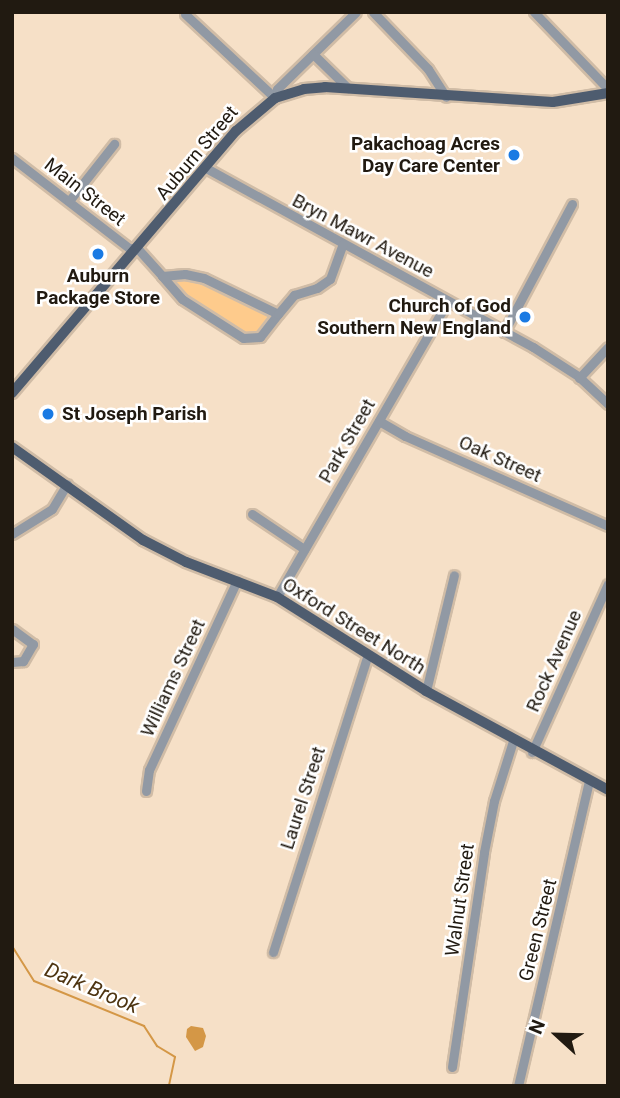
<!DOCTYPE html>
<html>
<head>
<meta charset="utf-8">
<style>
	body { margin:0 }
	#map { position:relative; width:620px; height:1098px; overflow:hidden; background:#f6e0c7; font-family:Roboto,sans-serif }
	div>[style] { position:absolute }
	[style*='--x'] { left:calc(var(--x)*1px); top:calc(var(--y)*1px); width:calc(var(--w)*1px); rotate:calc(var(--a)*1deg) }
	.green>* { inset:0; background:#fecb8c }
	.water>* { inset:0; background:#d49746 }
	.stream>* { height:2px; margin:-1px; padding:0 1px; transform-origin:1px; border-radius:1px; background:#d49746 }
	.roads { filter:drop-shadow(2px 0 #d0bca6) drop-shadow(-2px 0 #d0bca6) drop-shadow(0 2px #d0bca6) drop-shadow(0 -2px #d0bca6) }
	.minor>* { height:9px; margin:-4.5px; padding:0 4.5px; transform-origin:4.5px; border-radius:4.5px; background:#9199a4 }
	.major>* { height:10px; margin:-5px; padding:0 5px; transform-origin:5px; border-radius:5px; background:#4e5c6f }
	.dots>* { width:19px; height:19px; translate:-50% -50%; box-sizing:border-box; border:4px solid #fff; border-radius:50% }
	span { translate:-50% -50%; white-space:nowrap; text-align:center; line-height:1.15; -webkit-text-stroke:5px #fff; paint-order:stroke }
	.poi-label { font-size:19px; color:#211a11; font-weight:700 }
	.right { translate:-100% -50%; text-align:right }
	.left { translate:0 -50%; text-align:left }
	.street-label { font-size:19px; color:#211a11 }
	.water-label { font-size:21px; color:#4e3512; font-style:italic }
	.frame { position:absolute; inset:0; border:14px solid #211a11; pointer-events:none }
	.north { position:absolute; left:522px; top:1000px; width:70px; height:70px; -webkit-text-stroke:5px #fff; paint-order:stroke; rotate:292deg; font-size:19px; font-weight:700; line-height:28px; text-align:center; color:#211a11 }
	.north::after { content:''; display:block; margin:auto; width:24px; height:32px; background:#211a11; clip-path:polygon(50% 0,100% 100%,50% 72%,0 100%) }
</style>
</head>
<body>
<div id="map">
	<div class="green">
		<i style="clip-path:polygon(192px 275px,278px 314px,268px 327px,249px 340px,180px 297px,162px 276px)"></i>
	</div>
	<div class="water">
		<i style="clip-path:polygon(191px 1026px,203px 1028px,206px 1036px,203px 1047px,195px 1051px,186px 1037px,187px 1029px)"></i>
	</div>
	<div class="stream">
		<i style="--x:12;--y:946;--w:41;--a:57.8"></i>
		<i style="--x:34;--y:981;--w:119;--a:22.2"></i>
		<i style="--x:144;--y:1026;--w:24;--a:57"></i>
		<i style="--x:157;--y:1046;--w:21;--a:31"></i>
		<i style="--x:175;--y:1057;--w:30;--a:102"></i>
	</div>
	<div class="roads">
		<div class="minor">
			<i style="--x:373;--y:12;--w:79;--a:46"></i>
			<i style="--x:428;--y:69;--w:33;--a:57"></i>
			<i style="--x:534;--y:12;--w:107;--a:46.1"></i>
			<i style="--x:185;--y:14;--w:123;--a:43"></i>
			<i style="--x:275;--y:98;--w:9;--a:-77"></i>
			<i style="--x:277;--y:89;--w:110;--a:-44.3"></i>
			<i style="--x:313;--y:54;--w:49;--a:44.2"></i>
			<i style="--x:12;--y:158;--w:148;--a:37.6"></i>
			<i style="--x:129;--y:248;--w:9;--a:6"></i>
			<i style="--x:138;--y:249;--w:36;--a:48"></i>
			<i style="--x:162;--y:276;--w:23;--a:-5"></i>
			<i style="--x:185;--y:274;--w:19;--a:12"></i>
			<i style="--x:204;--y:278;--w:82;--a:25.9"></i>
			<i style="--x:278;--y:314;--w:29;--a:128"></i>
			<i style="--x:260;--y:337;--w:17;--a:177"></i>
			<i style="--x:243;--y:338;--w:72;--a:-147.4"></i>
			<i style="--x:182;--y:299;--w:30;--a:-131"></i>
			<i style="--x:206;--y:168;--w:373;--a:28.7"></i>
			<i style="--x:533;--y:347;--w:54;--a:32.8"></i>
			<i style="--x:578;--y:376;--w:41;--a:43"></i>
			<i style="--x:69;--y:201;--w:73;--a:-51.7"></i>
			<i style="--x:278;--y:314;--w:25;--a:-50"></i>
			<i style="--x:294;--y:295;--w:24;--a:-17"></i>
			<i style="--x:317;--y:288;--w:16;--a:-35"></i>
			<i style="--x:330;--y:279;--w:37;--a:-70"></i>
			<i style="--x:504;--y:332;--w:145;--a:-62"></i>
			<i style="--x:579;--y:378;--w:42;--a:-46.9"></i>
			<i style="--x:379;--y:421;--w:30;--a:30"></i>
			<i style="--x:405;--y:436;--w:222;--a:23.9"></i>
			<i style="--x:252;--y:514;--w:63;--a:33.9"></i>
			<i style="--x:12;--y:534;--w:47;--a:-32"></i>
			<i style="--x:52;--y:509;--w:29;--a:-59"></i>
			<i style="--x:277;--y:597;--w:342;--a:-60"></i>
			<i style="--x:12;--y:629;--w:26;--a:36"></i>
			<i style="--x:33;--y:644;--w:20;--a:120"></i>
			<i style="--x:23;--y:661;--w:11;--a:175"></i>
			<i style="--x:426;--y:691;--w:119;--a:-76.4"></i>
			<i style="--x:532;--y:752;--w:184;--a:-65.7"></i>
			<i style="--x:146;--y:791;--w:21;--a:-82"></i>
			<i style="--x:149;--y:770;--w:209;--a:-65.1"></i>
			<i style="--x:273;--y:952;--w:312;--a:-72.3"></i>
			<i style="--x:452;--y:1067;--w:217;--a:-81.5"></i>
			<i style="--x:484;--y:852;--w:52;--a:-78.9"></i>
			<i style="--x:494;--y:801;--w:63;--a:-72.4"></i>
			<i style="--x:518;--y:1086;--w:312;--a:-76.9"></i>
		</div>
		<div class="major">
			<i style="--x:12;--y:393;--w:345;--a:-49.5"></i>
			<i style="--x:236;--y:131;--w:51;--a:-40.2"></i>
			<i style="--x:275;--y:98;--w:30;--a:-17"></i>
			<i style="--x:304;--y:89;--w:21;--a:-5"></i>
			<i style="--x:325;--y:87;--w:228;--a:3.8"></i>
			<i style="--x:553;--y:102;--w:56;--a:-9.3"></i>
			<i style="--x:12;--y:447;--w:161;--a:35.4"></i>
			<i style="--x:143;--y:540;--w:48;--a:27.1"></i>
			<i style="--x:186;--y:562;--w:97;--a:21"></i>
			<i style="--x:277;--y:597;--w:176;--a:32.2"></i>
			<i style="--x:426;--y:691;--w:207;--a:28.5"></i>
		</div>
	</div>
	<div class="dots">
		<i style="left:514px;top:155px;background:#1a7ae3"></i>
		<i style="left:98px;top:254px;background:#1a7ae3"></i>
		<i style="left:525px;top:317px;background:#1a7ae3"></i>
		<i style="left:48px;top:414px;background:#1a7ae3"></i>
	</div>
	<div class="poi-label">
		<span class="right" style="left:500px;top:155px">Pakachoag Acres<br>Day Care Center</span>
		<span style="left:98px;top:287px">Auburn<br>Package Store</span>
		<span class="right" style="left:511px;top:317px">Church of God<br>Southern New England</span>
		<span class="left" style="left:62px;top:414px">St Joseph Parish</span>
	</div>
	<div class="street-label">
		<span style="left:197px;top:153px;rotate:-50deg">Auburn Street</span>
		<span style="left:85px;top:192px;rotate:38deg">Main Street</span>
		<span style="left:363px;top:236px;rotate:28deg">Bryn Mawr Avenue</span>
		<span style="left:347px;top:441px;rotate:-60deg">Park Street</span>
		<span style="left:500px;top:459px;rotate:24deg">Oak Street</span>
		<span style="left:354px;top:626px;rotate:32deg">Oxford Street North</span>
		<span style="left:554px;top:661px;rotate:-66deg">Rock Avenue</span>
		<span style="left:173px;top:678px;rotate:-65deg">Williams Street</span>
		<span style="left:303px;top:798px;rotate:-72deg">Laurel Street</span>
		<span style="left:460px;top:900px;rotate:-82deg">Walnut Street</span>
		<span style="left:538px;top:930px;rotate:-76deg">Green Street</span>
	</div>
	<div class="water-label">
		<span style="left:92px;top:988px;rotate:23deg">Dark Brook</span>
	</div>
	<div class="frame"></div>
	<div class="north">N</div>
</div>
</body>
</html>
